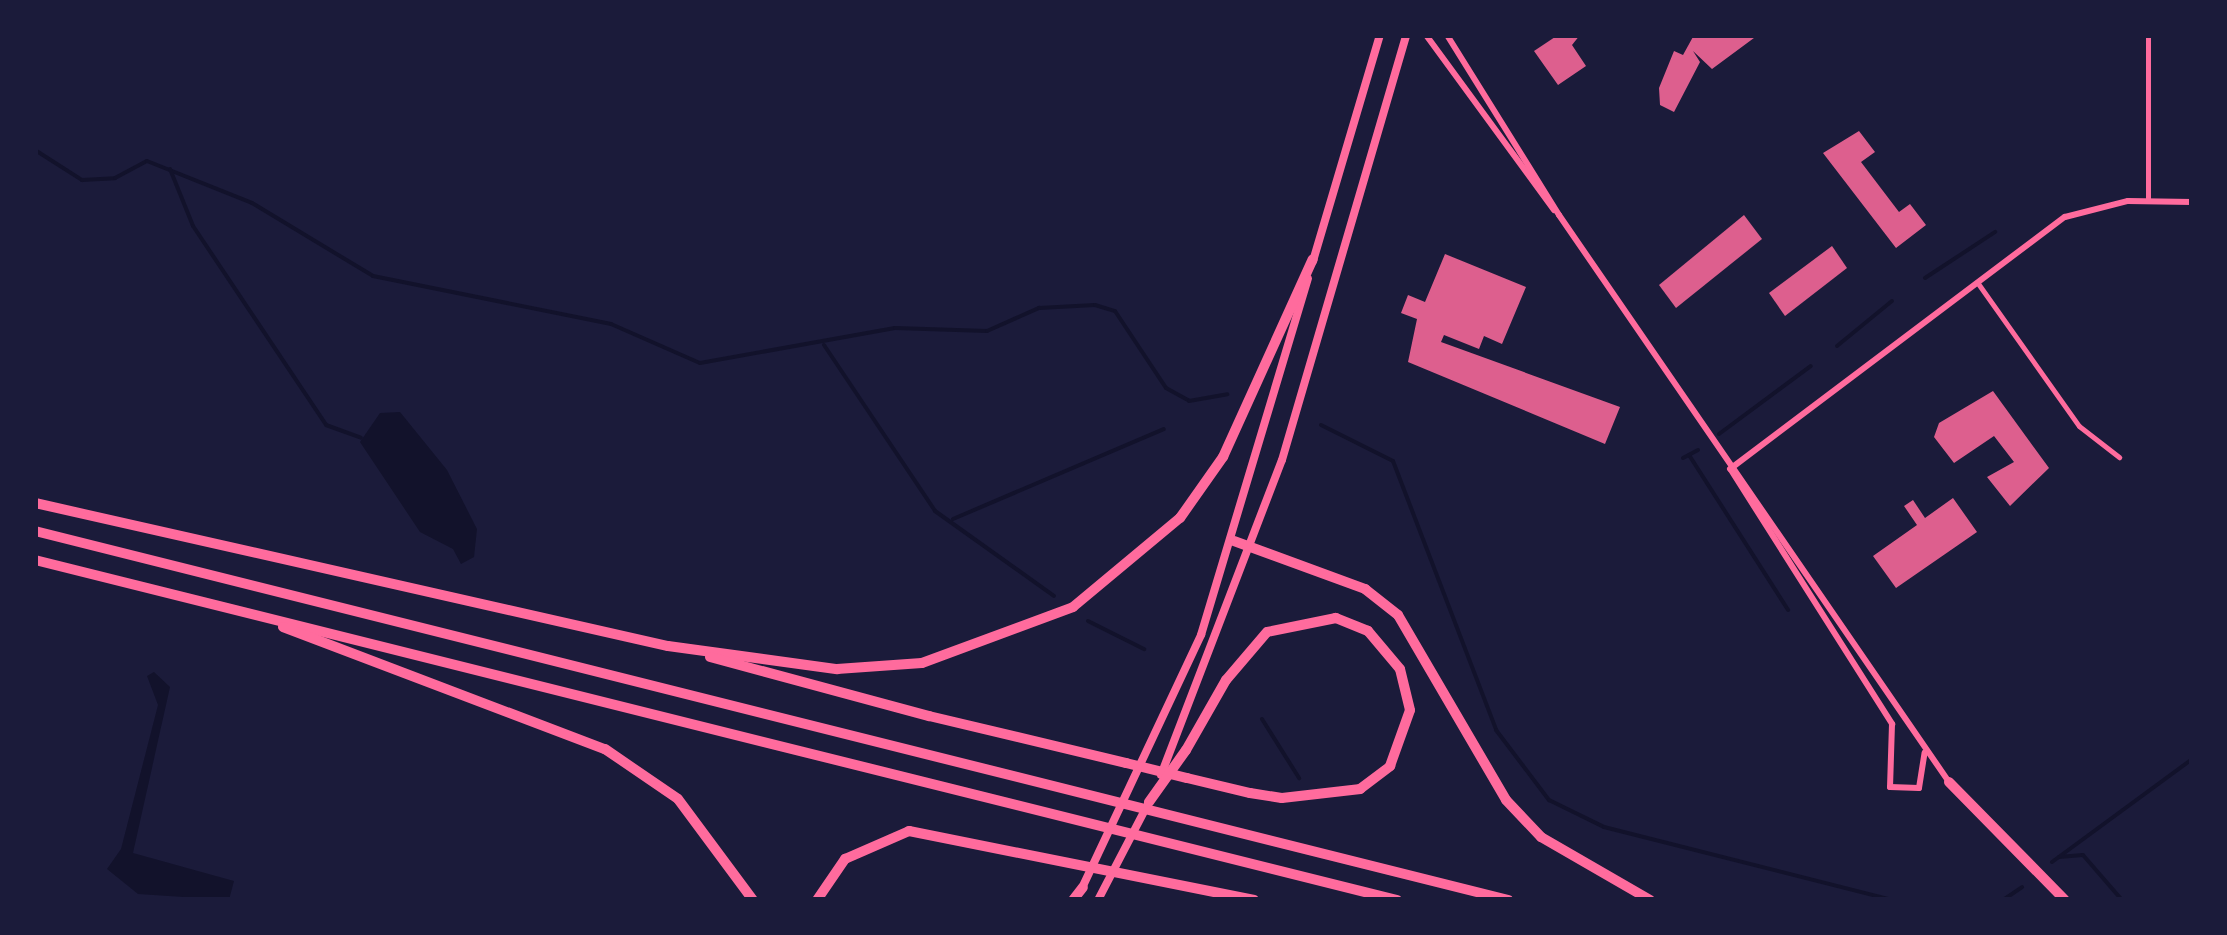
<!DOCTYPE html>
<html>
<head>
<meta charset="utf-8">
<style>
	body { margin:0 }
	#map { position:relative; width:2227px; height:935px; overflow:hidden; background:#1b1b3a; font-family:Jost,sans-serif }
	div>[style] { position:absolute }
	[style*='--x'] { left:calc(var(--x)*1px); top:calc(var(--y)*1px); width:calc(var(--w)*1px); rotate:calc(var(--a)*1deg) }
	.water>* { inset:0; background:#12122b }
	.stream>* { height:4px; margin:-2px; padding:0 2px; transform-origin:2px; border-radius:2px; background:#12122b }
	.building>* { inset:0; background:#dd5f8e }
	.minor>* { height:5px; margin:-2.5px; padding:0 2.5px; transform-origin:2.5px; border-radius:2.5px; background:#ff6b9d }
	.tertiary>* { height:6px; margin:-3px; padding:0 3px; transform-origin:3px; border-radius:3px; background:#ff6b9d }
	.secondary>* { height:8px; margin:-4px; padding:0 4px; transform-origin:4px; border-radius:4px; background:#ff6b9d }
	.motorway>* { height:10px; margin:-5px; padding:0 5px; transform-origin:5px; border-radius:5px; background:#ff6b9d }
	span { translate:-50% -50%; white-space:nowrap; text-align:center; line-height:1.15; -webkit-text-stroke:9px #1b1b3a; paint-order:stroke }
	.frame { position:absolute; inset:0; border:38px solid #1b1b3a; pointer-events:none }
</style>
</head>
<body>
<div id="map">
	<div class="water">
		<i style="clip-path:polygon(400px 412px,447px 470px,477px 529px,474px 557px,461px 564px,453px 549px,420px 532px,360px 442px,380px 413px)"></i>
		<i style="clip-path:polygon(154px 672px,170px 687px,133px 853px,234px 881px,229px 900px,138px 894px,107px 869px,121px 849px,158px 705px,147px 676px)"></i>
	</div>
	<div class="stream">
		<i style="--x:35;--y:150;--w:56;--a:32.6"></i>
		<i style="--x:82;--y:180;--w:33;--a:-3"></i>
		<i style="--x:115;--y:178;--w:36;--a:-28"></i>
		<i style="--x:147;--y:161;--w:113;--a:21.8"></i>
		<i style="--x:252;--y:203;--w:141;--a:31.1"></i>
		<i style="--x:373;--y:276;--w:243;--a:11.4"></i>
		<i style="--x:611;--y:324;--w:97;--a:23.7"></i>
		<i style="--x:700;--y:363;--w:198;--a:-10.2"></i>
		<i style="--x:895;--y:328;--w:92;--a:1.9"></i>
		<i style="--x:987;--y:331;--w:57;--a:-23.9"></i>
		<i style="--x:1039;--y:308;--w:56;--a:-3.1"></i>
		<i style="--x:1095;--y:305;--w:21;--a:17"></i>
		<i style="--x:1115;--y:311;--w:92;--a:56.5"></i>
		<i style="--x:1166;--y:388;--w:26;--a:29"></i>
		<i style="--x:1189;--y:401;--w:39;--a:-10"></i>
		<i style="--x:170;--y:169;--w:61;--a:68"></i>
		<i style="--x:193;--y:226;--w:239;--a:56.2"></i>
		<i style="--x:326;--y:425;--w:37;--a:20"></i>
		<i style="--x:1925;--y:278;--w:84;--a:-33.3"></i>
		<i style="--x:824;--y:345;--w:200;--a:56.2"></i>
		<i style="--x:935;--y:511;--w:146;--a:35.5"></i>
		<i style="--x:1837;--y:346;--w:71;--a:-39.3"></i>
		<i style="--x:1321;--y:425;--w:80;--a:26.6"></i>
		<i style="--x:1393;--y:461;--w:288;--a:69"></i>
		<i style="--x:1496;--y:730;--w:88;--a:52.9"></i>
		<i style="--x:1549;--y:800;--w:61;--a:26.1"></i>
		<i style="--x:1604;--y:827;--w:297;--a:14.2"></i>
		<i style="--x:1719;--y:434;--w:114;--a:-36.5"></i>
		<i style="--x:1689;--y:455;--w:184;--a:57.4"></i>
		<i style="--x:1683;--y:458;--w:17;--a:-28"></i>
		<i style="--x:953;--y:519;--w:229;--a:-23.1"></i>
		<i style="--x:1088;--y:621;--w:63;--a:26.6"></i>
		<i style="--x:1262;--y:719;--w:70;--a:57.9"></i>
		<i style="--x:2059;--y:857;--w:24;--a:-5"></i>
		<i style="--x:2083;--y:855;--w:60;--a:49.1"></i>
		<i style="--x:2052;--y:862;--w:174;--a:-36.3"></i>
		<i style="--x:2003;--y:900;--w:23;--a:-34"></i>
	</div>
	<div class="building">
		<i style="clip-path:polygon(1558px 35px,1580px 35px,1572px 45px,1586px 66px,1558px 85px,1534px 51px)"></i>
		<i style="clip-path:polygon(1694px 35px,1758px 35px,1712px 69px,1693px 51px,1700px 62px,1674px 112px,1660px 105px,1659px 88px,1674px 51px,1683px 55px)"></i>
		<i style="clip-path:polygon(1859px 131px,1875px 152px,1861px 162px,1899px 212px,1910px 204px,1926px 225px,1896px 248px,1823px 153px)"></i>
		<i style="clip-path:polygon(1744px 215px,1762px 239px,1676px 308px,1659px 285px)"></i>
		<i style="clip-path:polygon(1832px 246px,1847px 268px,1785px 316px,1769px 293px)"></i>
		<i style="clip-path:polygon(1445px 254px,1526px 287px,1502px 344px,1484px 336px,1479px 349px,1444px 335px,1441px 342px,1620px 407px,1605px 444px,1408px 362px,1417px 319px,1401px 313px,1408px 295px,1425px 302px)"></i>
		<i style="clip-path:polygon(1993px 391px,2049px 468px,2010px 506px,1987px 477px,2014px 462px,1994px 436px,1954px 463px,1934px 437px,1939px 423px)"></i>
		<i style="clip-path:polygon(1953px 498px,1977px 532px,1896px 588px,1873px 556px,1917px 525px,1904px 506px,1913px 500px,1925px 518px)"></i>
	</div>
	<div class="minor">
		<i style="--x:2148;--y:35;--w:166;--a:90"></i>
		<i style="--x:1977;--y:282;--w:176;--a:54.7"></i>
		<i style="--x:2079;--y:426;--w:51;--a:37.8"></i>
	</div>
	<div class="tertiary">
		<i style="--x:1426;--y:35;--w:217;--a:53.8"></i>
		<i style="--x:1447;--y:35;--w:212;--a:58.1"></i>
		<i style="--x:1559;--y:215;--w:688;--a:55.48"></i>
		<i style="--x:1730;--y:469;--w:419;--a:-37"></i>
		<i style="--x:2065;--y:217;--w:65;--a:-14.3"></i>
		<i style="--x:2128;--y:201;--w:64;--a:0.9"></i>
		<i style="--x:1731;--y:470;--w:301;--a:57.6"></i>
		<i style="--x:1892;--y:724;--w:63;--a:91.8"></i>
		<i style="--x:1890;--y:787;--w:29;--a:2"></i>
		<i style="--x:1919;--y:788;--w:36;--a:-81"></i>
	</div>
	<div class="secondary">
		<i style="--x:1313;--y:261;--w:236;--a:-73.5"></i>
		<i style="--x:1161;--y:775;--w:337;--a:-69"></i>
		<i style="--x:1282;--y:460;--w:443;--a:-73.7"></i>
		<i style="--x:1082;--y:888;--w:280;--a:-64.8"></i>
		<i style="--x:1201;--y:635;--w:372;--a:-73.3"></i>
		<i style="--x:1098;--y:900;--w:106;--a:-62.5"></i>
	</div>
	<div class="motorway">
		<i style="--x:35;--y:503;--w:649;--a:12.73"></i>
		<i style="--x:668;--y:646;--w:171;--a:7.8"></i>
		<i style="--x:837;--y:669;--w:85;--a:-4"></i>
		<i style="--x:922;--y:663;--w:161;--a:-20.3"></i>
		<i style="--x:1073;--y:607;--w:139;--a:-39.8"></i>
		<i style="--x:1180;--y:518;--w:75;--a:-54.8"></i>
		<i style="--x:1223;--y:457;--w:217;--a:-65.6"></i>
		<i style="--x:35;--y:531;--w:1519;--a:14.06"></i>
		<i style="--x:1234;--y:541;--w:140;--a:20.1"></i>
		<i style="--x:1365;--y:589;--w:42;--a:38.2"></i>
		<i style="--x:1398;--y:615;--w:214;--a:59.7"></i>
		<i style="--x:1506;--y:800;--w:51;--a:46.6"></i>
		<i style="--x:1541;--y:837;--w:126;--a:30"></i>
		<i style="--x:35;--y:560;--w:1404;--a:14.02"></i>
		<i style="--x:283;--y:627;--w:344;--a:20.8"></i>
		<i style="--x:605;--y:749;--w:88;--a:34.4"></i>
		<i style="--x:678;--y:799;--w:126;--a:53.4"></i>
		<i style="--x:710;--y:657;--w:227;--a:15.1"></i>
		<i style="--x:929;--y:716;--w:203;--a:13.4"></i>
		<i style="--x:1126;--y:763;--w:63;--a:13.8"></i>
		<i style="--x:1187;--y:778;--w:65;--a:13.4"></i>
		<i style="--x:1250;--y:793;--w:32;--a:9"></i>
		<i style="--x:1282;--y:798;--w:79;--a:-6.6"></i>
		<i style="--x:1360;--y:789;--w:38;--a:-37"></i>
		<i style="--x:1390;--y:766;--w:59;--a:-70.3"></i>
		<i style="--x:1410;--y:710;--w:42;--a:-103.7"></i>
		<i style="--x:1400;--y:669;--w:50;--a:-130.1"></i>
		<i style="--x:1368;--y:631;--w:35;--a:-158"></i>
		<i style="--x:1336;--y:618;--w:70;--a:168.5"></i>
		<i style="--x:1267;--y:632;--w:63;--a:130.5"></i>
		<i style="--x:1226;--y:680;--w:81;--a:119.7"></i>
		<i style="--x:1186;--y:750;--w:64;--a:125.4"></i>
		<i style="--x:1949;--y:782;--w:165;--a:45.5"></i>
		<i style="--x:817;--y:900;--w:50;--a:-55.7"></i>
		<i style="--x:845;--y:859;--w:70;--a:-23.6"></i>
		<i style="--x:909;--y:831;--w:352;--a:11.3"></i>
		<i style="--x:1073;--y:900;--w:16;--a:-52"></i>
	</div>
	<div class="frame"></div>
</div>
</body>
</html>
